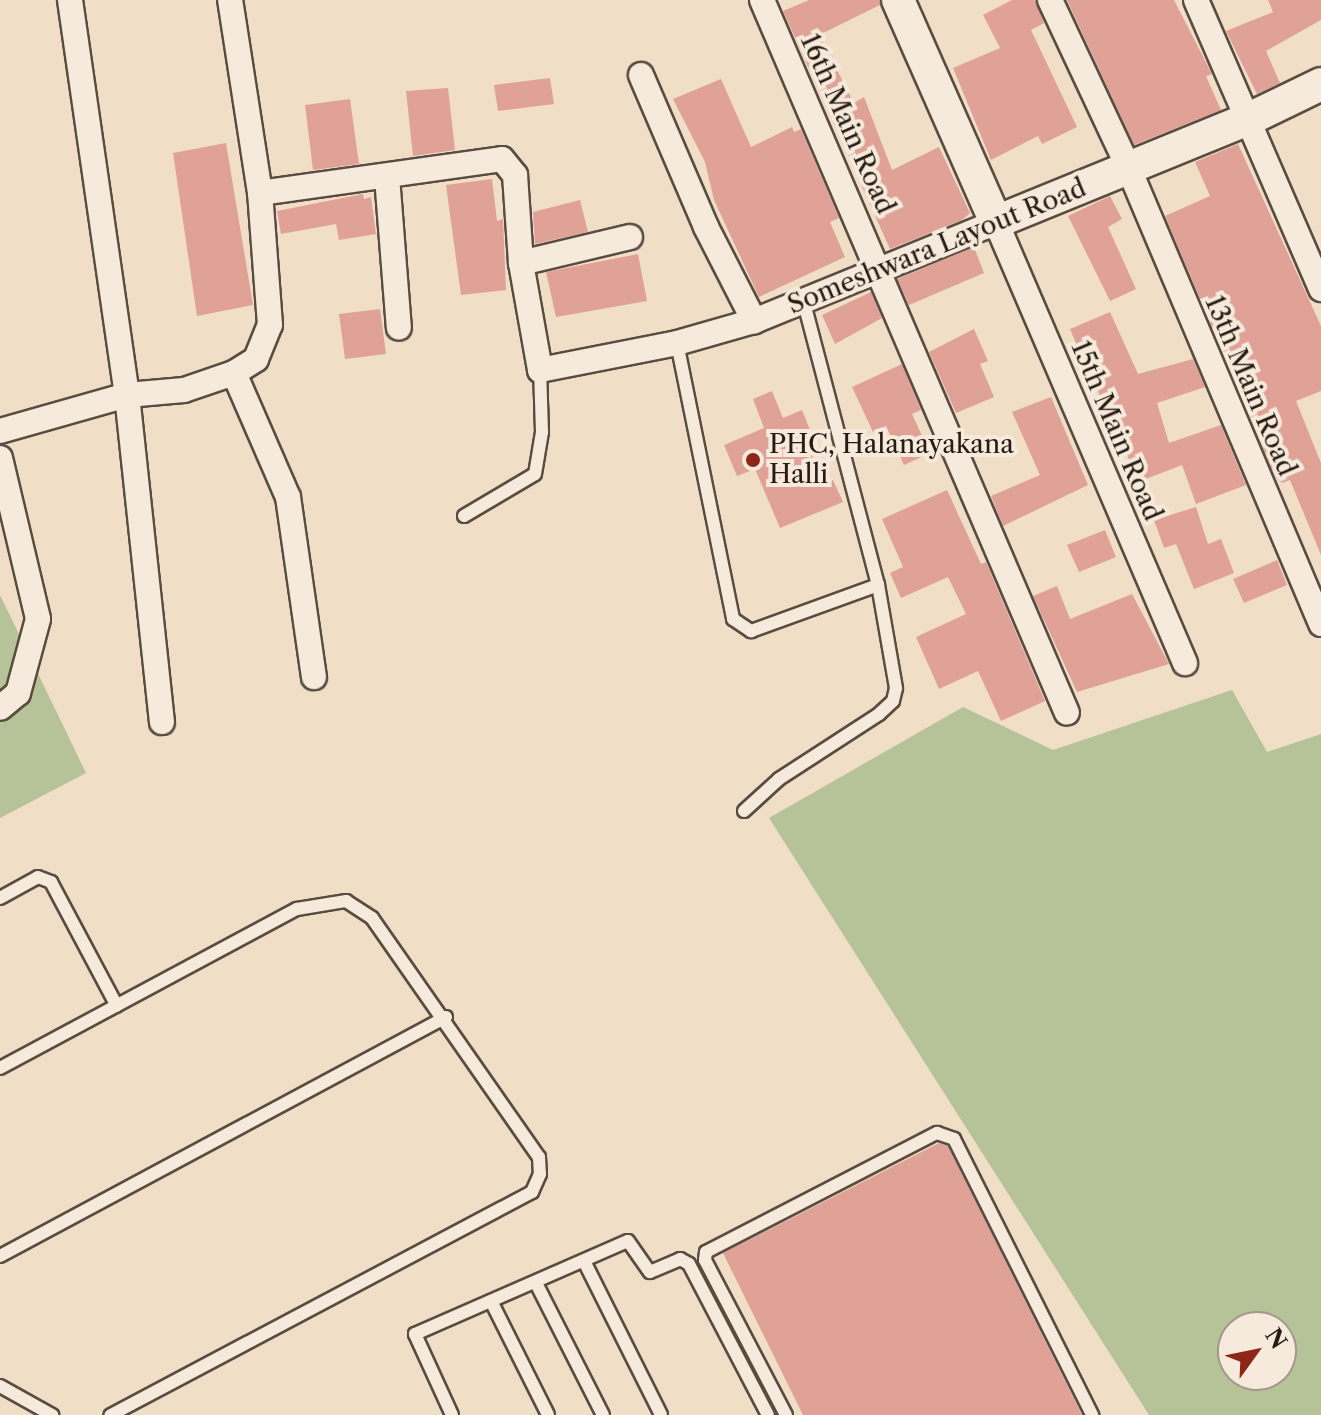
<!DOCTYPE html>
<html>
<head>
<meta charset="utf-8">
<style>
	body { margin:0 }
	#map { position:relative; width:1321px; height:1415px; overflow:hidden; background:#f0dec7; font-family:"Libre Caslon Text",serif }
	div>[style] { position:absolute }
	[style*='--x'] { left:calc(var(--x)*1px); top:calc(var(--y)*1px); width:calc(var(--w)*1px); rotate:calc(var(--a)*1deg) }
	.green>* { inset:0; background:#b6c298 }
	.building>* { inset:0; background:#e0a297 }
	.roads { filter:drop-shadow(2px 0 #594c40) drop-shadow(-2px 0 #594c40) drop-shadow(0 2px #594c40) drop-shadow(0 -2px #594c40) }
	.lane>* { height:12px; margin:-6px; padding:0 6px; transform-origin:6px; border-radius:6px; background:#f5eadb }
	.street>* { height:24px; margin:-12px; padding:0 12px; transform-origin:12px; border-radius:12px; background:#f5eadb }
	.secondary>* { height:32px; margin:-16px; padding:0 16px; transform-origin:16px; border-radius:16px; background:#f5eadb }
	.dots>* { width:22px; height:22px; translate:-50% -50%; box-sizing:border-box; border:4px solid #f5eadb; border-radius:50% }
	span { translate:-50% -50%; white-space:nowrap; text-align:center; line-height:1.15; -webkit-text-stroke:8px #f5eadb; paint-order:stroke }
	.street-label { font-size:26px; color:#271c13 }
	.poi-label { font-size:26px; color:#271c13 }
	.left { translate:0 -50%; text-align:left }
	.north { position:absolute; left:1217px; top:1311px; width:80px; height:80px; box-sizing:border-box; background:#f5eadb; border:2px solid #a3988b; border-radius:50%; rotate:57deg; font-size:22px; font-weight:700; line-height:32px; text-align:center; color:#271c13 }
	.north::after { content:''; display:block; margin:auto; width:28px; height:36px; background:#8f2418; clip-path:polygon(50% 0,100% 100%,50% 72%,0 100%) }
</style>
</head>
<body>
<div id="map">
	<div class="green">
		<i style="clip-path:polygon(0 595px,86px 773px,0 818px)"></i>
		<i style="clip-path:polygon(evenodd,1232px 690px,1267px 752px,1321px 734px,1321px 1415px,1149px 1415px,769px 818px,963px 707px,1053px 750px,1232px 690px,1233px 1327px,1281px 1327px,1281px 1375px,1233px 1375px,1233px 1327px)"></i>
	</div>
	<div class="building">
		<i style="clip-path:polygon(809px 0,879px 0,880px 5px,819px 35px,854px 103px,864px 97px,892px 170px,939px 147px,970px 213px,962px 220px,890px 249px,783px 11px)"></i>
		<i style="clip-path:polygon(1012px 0,1035px 0,1044px 23px,1031px 30px,1077px 127px,1042px 144px,1038px 136px,991px 160px,953px 68px,1000px 48px,983px 15px)"></i>
		<i style="clip-path:polygon(1067px 0,1174px 0,1212px 74px,1206px 76px,1221px 110px,1134px 145px)"></i>
		<i style="clip-path:polygon(1268px 0,1321px 0,1321px 20px,1266px 51px,1280px 83px,1257px 94px,1226px 31px,1273px 12px)"></i>
		<i style="clip-path:polygon(550px 78px,554px 104px,498px 111px,494px 85px)"></i>
		<i style="clip-path:polygon(721px 79px,751px 147px,792px 127px,794px 132px,801px 129px,839px 218px,830px 222px,845px 257px,759px 297px,714px 200px,705px 162px,673px 99px)"></i>
		<i style="clip-path:polygon(448px 88px,455px 150px,413px 156px,406px 91px)"></i>
		<i style="clip-path:polygon(350px 99px,359px 164px,313px 170px,305px 105px)"></i>
		<i style="clip-path:polygon(226px 143px,253px 305px,197px 316px,173px 153px)"></i>
		<i style="clip-path:polygon(1238px 144px,1321px 326px,1321px 391px,1296px 401px,1321px 463px,1321px 555px,1290px 480px,1282px 483px,1274px 475px,1249px 415px,1254px 413px,1237px 376px,1233px 377px,1165px 216px,1210px 196px,1195px 162px)"></i>
		<i style="clip-path:polygon(492px 179px,497px 221px,503px 219px,506px 290px,461px 295px,446px 185px)"></i>
		<i style="clip-path:polygon(363px 194px,364px 199px,371px 197px,376px 234px,339px 240px,336px 224px,281px 234px,277px 211px)"></i>
		<i style="clip-path:polygon(1110px 196px,1122px 219px,1108px 227px,1136px 289px,1110px 301px,1068px 216px)"></i>
		<i style="clip-path:polygon(580px 200px,588px 232px,535px 244px,533px 212px)"></i>
		<i style="clip-path:polygon(974px 247px,984px 273px,909px 305px,897px 279px)"></i>
		<i style="clip-path:polygon(638px 254px,647px 301px,556px 317px,546px 272px)"></i>
		<i style="clip-path:polygon(871px 292px,882px 318px,835px 344px,822px 315px)"></i>
		<i style="clip-path:polygon(380px 309px,386px 354px,345px 359px,339px 314px)"></i>
		<i style="clip-path:polygon(1110px 312px,1138px 374px,1193px 359px,1205px 387px,1157px 403px,1169px 443px,1221px 425px,1246px 485px,1196px 504px,1182px 465px,1138px 482px,1112px 417px,1106px 419px,1089px 359px,1084px 362px,1070px 329px)"></i>
		<i style="clip-path:polygon(974px 329px,988px 361px,980px 364px,994px 397px,956px 413px,929px 352px)"></i>
		<i style="clip-path:polygon(902px 364px,921px 410px,912px 414px,930px 453px,904px 465px,886px 426px,873px 432px,852px 387px)"></i>
		<i style="clip-path:polygon(772px 391px,783px 418px,802px 410px,815px 442px,808px 445px,824px 484px,833px 480px,843px 502px,780px 528px,755px 469px,737px 476px,724px 445px,764px 428px,753px 399px)"></i>
		<i style="clip-path:polygon(1051px 397px,1088px 485px,1003px 526px,991px 496px,1040px 475px,1012px 412px)"></i>
		<i style="clip-path:polygon(947px 490px,981px 564px,986px 562px,1045px 701px,1001px 721px,978px 671px,939px 689px,916px 637px,966px 614px,948px 577px,901px 598px,890px 573px,903px 567px,882px 519px)"></i>
		<i style="clip-path:polygon(1196px 507px,1208px 544px,1221px 539px,1234px 573px,1194px 589px,1176px 544px,1164px 548px,1154px 520px)"></i>
		<i style="clip-path:polygon(1105px 530px,1116px 557px,1079px 572px,1067px 545px)"></i>
		<i style="clip-path:polygon(1277px 560px,1287px 585px,1244px 603px,1233px 579px)"></i>
		<i style="clip-path:polygon(1057px 586px,1070px 619px,1132px 594px,1169px 664px,1077px 692px,1033px 596px)"></i>
		<i style="clip-path:polygon(939px 1143px,948px 1146px,1082px 1415px,803px 1415px,723px 1253px)"></i>
	</div>
	<div class="roads">
		<div class="lane">
			<i style="--x:677;--y:343;--w:282;--a:78.5"></i>
			<i style="--x:733;--y:619;--w:22;--a:34"></i>
			<i style="--x:751;--y:631;--w:135;--a:-19.9"></i>
			<i style="--x:464;--y:516;--w:82;--a:-30.6"></i>
			<i style="--x:535;--y:474;--w:43;--a:-80.5"></i>
			<i style="--x:542;--y:432;--w:62;--a:-91.8"></i>
			<i style="--x:744;--y:811;--w:47;--a:-42.4"></i>
			<i style="--x:779;--y:779;--w:119;--a:-33"></i>
			<i style="--x:879;--y:714;--w:19;--a:-43"></i>
			<i style="--x:893;--y:701;--w:13;--a:-77"></i>
			<i style="--x:896;--y:688;--w:105;--a:-99.9"></i>
			<i style="--x:878;--y:585;--w:292;--a:-104.7"></i>
			<i style="--x:0;--y:898;--w:43;--a:-28.9"></i>
			<i style="--x:38;--y:877;--w:14;--a:21"></i>
			<i style="--x:51;--y:882;--w:140;--a:62"></i>
			<i style="--x:0;--y:1068;--w:337;--a:-28.2"></i>
			<i style="--x:297;--y:909;--w:50;--a:-9.3"></i>
			<i style="--x:346;--y:901;--w:31;--a:33"></i>
			<i style="--x:372;--y:918;--w:292;--a:55.1"></i>
			<i style="--x:539;--y:1157;--w:17;--a:87"></i>
			<i style="--x:540;--y:1174;--w:20;--a:114"></i>
			<i style="--x:532;--y:1192;--w:477;--a:152.1"></i>
			<i style="--x:0;--y:1256;--w:506;--a:-28.19"></i>
			<i style="--x:584;--y:1261;--w:172;--a:63.4"></i>
			<i style="--x:536;--y:1283;--w:148;--a:63.1"></i>
			<i style="--x:491;--y:1301;--w:127;--a:63.4"></i>
			<i style="--x:0;--y:1386;--w:60;--a:29.1"></i>
			<i style="--x:452;--y:1415;--w:89;--a:-114.6"></i>
			<i style="--x:415;--y:1334;--w:232;--a:-23.6"></i>
			<i style="--x:628;--y:1241;--w:38;--a:55"></i>
			<i style="--x:650;--y:1272;--w:33;--a:-23"></i>
			<i style="--x:680;--y:1259;--w:10;--a:29"></i>
			<i style="--x:689;--y:1264;--w:170;--a:62.4"></i>
			<i style="--x:786;--y:1415;--w:175;--a:-117.6"></i>
			<i style="--x:705;--y:1260;--w:8;--a:-83"></i>
			<i style="--x:706;--y:1252;--w:260;--a:-27.3"></i>
			<i style="--x:937;--y:1133;--w:18;--a:19"></i>
			<i style="--x:954;--y:1139;--w:309;--a:63.4"></i>
		</div>
		<div class="street">
			<i style="--x:70;--y:0;--w:399;--a:81.8"></i>
			<i style="--x:127;--y:395;--w:329;--a:83.9"></i>
			<i style="--x:762;--y:0;--w:775;--a:66.84"></i>
			<i style="--x:1050;--y:0;--w:187;--a:64.9"></i>
			<i style="--x:1129;--y:169;--w:494;--a:67.1"></i>
			<i style="--x:1196;--y:0;--w:315;--a:66.6"></i>
			<i style="--x:641;--y:75;--w:165;--a:66.8"></i>
			<i style="--x:706;--y:227;--w:106;--a:62.9"></i>
			<i style="--x:387;--y:177;--w:151;--a:85.5"></i>
			<i style="--x:260;--y:193;--w:244;--a:-8"></i>
			<i style="--x:502;--y:159;--w:21;--a:51"></i>
			<i style="--x:515;--y:175;--w:88;--a:86.1"></i>
			<i style="--x:521;--y:263;--w:109;--a:79.9"></i>
			<i style="--x:540;--y:370;--w:140;--a:-11.1"></i>
			<i style="--x:677;--y:343;--w:80;--a:-15.9"></i>
			<i style="--x:754;--y:321;--w:261;--a:-22.2"></i>
			<i style="--x:996;--y:222;--w:480;--a:66.8"></i>
			<i style="--x:521;--y:263;--w:112;--a:-13.4"></i>
			<i style="--x:234;--y:373;--w:135;--a:66.5"></i>
			<i style="--x:288;--y:497;--w:182;--a:81.8"></i>
			<i style="--x:0;--y:431;--w:132;--a:-15.8"></i>
			<i style="--x:127;--y:395;--w:57;--a:-5"></i>
			<i style="--x:184;--y:390;--w:53;--a:-18.8"></i>
			<i style="--x:234;--y:373;--w:26;--a:-32"></i>
			<i style="--x:256;--y:359;--w:37;--a:-68"></i>
			<i style="--x:270;--y:325;--w:132;--a:-94.3"></i>
			<i style="--x:260;--y:193;--w:195;--a:-98.8"></i>
			<i style="--x:0;--y:458;--w:165;--a:76.7"></i>
			<i style="--x:38;--y:619;--w:77;--a:105.1"></i>
			<i style="--x:18;--y:693;--w:23;--a:140"></i>
		</div>
		<div class="secondary">
			<i style="--x:898;--y:0;--w:243;--a:66.2"></i>
			<i style="--x:996;--y:222;--w:273;--a:-22.2"></i>
			<i style="--x:1249;--y:119;--w:80;--a:-25.9"></i>
		</div>
	</div>
	<div class="dots">
		<i style="left:753px;top:460px;background:#8f2418"></i>
	</div>
	<div class="street-label">
		<span style="left:847px;top:124px;rotate:66deg">16th Main Road</span>
		<span style="left:937px;top:247px;rotate:-22deg">Someshwara Layout Road</span>
		<span style="left:1250px;top:386px;rotate:67deg">13th Main Road</span>
		<span style="left:1116px;top:431px;rotate:67deg">15th Main Road</span>
	</div>
	<div class="poi-label">
		<span class="left" style="left:769px;top:460px">PHC, Halanayakana<br>Halli</span>
	</div>
	<div class="north">N</div>
</div>
</body>
</html>
